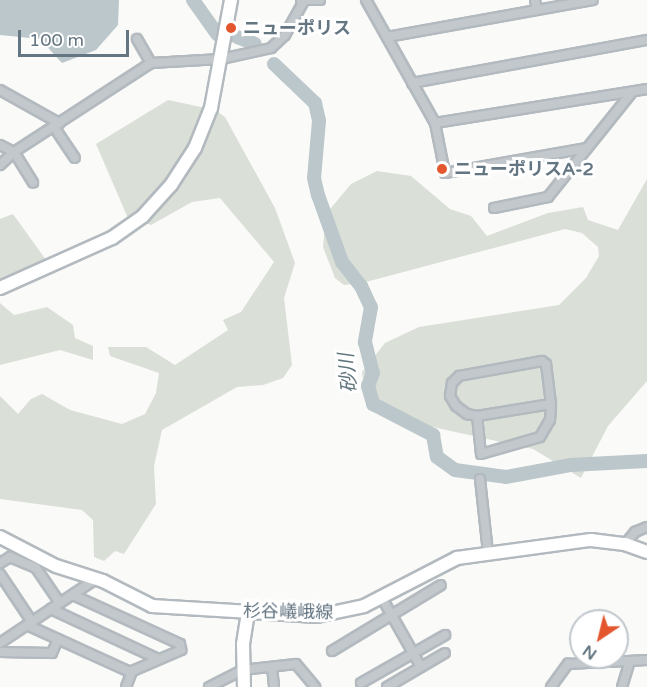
<!DOCTYPE html>
<html>
<head>
<meta charset="utf-8">
<style>
	body { margin:0 }
	#map { position:relative; width:647px; height:687px; overflow:hidden; background:#fafaf8; font-family:"Varela Round","Noto Sans JP",sans-serif }
	div>[style] { position:absolute }
	[style*='--x'] { left:calc(var(--x)*1px); top:calc(var(--y)*1px); width:calc(var(--w)*1px); rotate:calc(var(--a)*1deg) }
	.green>* { inset:0; background:#dadfd7 }
	.water>* { inset:0; background:#bbc7cb }
	.river>* { height:14px; margin:-7px; padding:0 7px; transform-origin:7px; border-radius:7px; background:#bbc7cb }
	.roads { filter:drop-shadow(2px 0 #b3babf) drop-shadow(-2px 0 #b3babf) drop-shadow(0 2px #b3babf) drop-shadow(0 -2px #b3babf) }
	.street>* { height:8px; margin:-4px; padding:0 4px; transform-origin:4px; border-radius:4px; background:#c3c8cc }
	.secondary>* { height:12px; margin:-6px; padding:0 6px; transform-origin:6px; border-radius:6px; background:#fff }
	.dots>* { width:16px; height:16px; translate:-50% -50%; box-sizing:border-box; border:3px solid #fff; border-radius:50% }
	span { translate:-50% -50%; white-space:nowrap; text-align:center; line-height:1.15; -webkit-text-stroke:6px #fff; paint-order:stroke }
	.poi-label { font-size:18px; color:#657683; font-weight:700 }
	.left { translate:0 -50%; text-align:left }
	.street-label { font-size:18px; color:#657683 }
	.water-label { font-size:20px; color:#60757c; font-style:italic }
	.north { position:absolute; left:569px; top:609px; width:60px; height:60px; box-sizing:border-box; background:#fff; border:2px solid #c1c8cd; border-radius:50%; rotate:215deg; font-size:16px; font-weight:700; line-height:24px; text-align:center; color:#657683 }
	.north::after { content:''; display:block; margin:auto; width:21px; height:27px; background:#e4572e; clip-path:polygon(50% 0,100% 100%,50% 72%,0 100%) }
	.scale { position:absolute; left:18px; top:30px; width:111px; height:27px; box-sizing:border-box; border:3px solid #657683; border-top:0; padding-left:8px; font-size:18px; line-height:21px; white-space:nowrap; color:#657683; -webkit-text-stroke:4px #fff; paint-order:stroke }
</style>
</head>
<body>
<div id="map">
	<div class="green">
		<i style="clip-path:polygon(168px 100px,215px 110px,225px 117px,275px 208px,295px 263px,284px 298px,292px 365px,283px 378px,263px 385px,237px 387px,162px 430px,154px 466px,156px 504px,124px 554px,115px 551px,104px 561px,94px 557px,93px 520px,82px 510px,0 499px,0 396px,18px 414px,31px 399px,42px 394px,70px 410px,122px 424px,145px 414px,156px 393px,159px 373px,110px 356px,108px 347px,146px 347px,175px 365px,228px 330px,223px 320px,241px 312px,274px 262px,220px 198px,192px 202px,151px 225px,127px 216px,96px 144px)"></i>
		<i style="clip-path:polygon(377px 171px,411px 176px,450px 209px,471px 216px,487px 236px,548px 213px,583px 207px,588px 220px,618px 230px,647px 179px,647px 381px,608px 426px,581px 478px,533px 449px,401px 420px,377px 403px,364px 385px,362px 372px,385px 343px,419px 327px,559px 305px,586px 278px,599px 256px,598px 247px,582px 233px,565px 229px,362px 283px,344px 285px,335px 278px,323px 247px,326px 214px,351px 184px)"></i>
		<i style="clip-path:polygon(13px 214px,46px 260px,0 280px,0 219px)"></i>
		<i style="clip-path:polygon(0 303px,14px 315px,47px 307px,73px 325px,75px 338px,93px 346px,93px 360px,60px 350px,0 365px)"></i>
	</div>
	<div class="water">
		<i style="clip-path:polygon(0 0,119px 0,118px 25px,96px 50px,62px 63px,40px 39px,0 35px)"></i>
	</div>
	<div class="river">
		<i style="--x:193;--y:0;--w:42;--a:54.8"></i>
		<i style="--x:237;--y:37;--w:19;--a:21"></i>
		<i style="--x:274;--y:64;--w:57;--a:43.6"></i>
		<i style="--x:315;--y:103;--w:18;--a:77"></i>
		<i style="--x:319;--y:121;--w:57;--a:95"></i>
		<i style="--x:314;--y:178;--w:17;--a:77"></i>
		<i style="--x:318;--y:195;--w:71;--a:70.3"></i>
		<i style="--x:342;--y:262;--w:31;--a:52"></i>
		<i style="--x:361;--y:286;--w:23;--a:65"></i>
		<i style="--x:371;--y:307;--w:36;--a:100"></i>
		<i style="--x:365;--y:342;--w:32;--a:76"></i>
		<i style="--x:373;--y:373;--w:14;--a:111"></i>
		<i style="--x:368;--y:386;--w:19;--a:74"></i>
		<i style="--x:373;--y:404;--w:68;--a:27.3"></i>
		<i style="--x:433;--y:435;--w:22;--a:80"></i>
		<i style="--x:437;--y:457;--w:22;--a:36"></i>
		<i style="--x:455;--y:470;--w:51;--a:7.8"></i>
		<i style="--x:506;--y:477;--w:65;--a:-10.6"></i>
		<i style="--x:570;--y:465;--w:77;--a:-3"></i>
	</div>
	<div class="roads">
		<div class="street">
			<i style="--x:301;--y:0;--w:19;--a:0"></i>
			<i style="--x:366;--y:0;--w:141;--a:60.7"></i>
			<i style="--x:435;--y:123;--w:51;--a:78.7"></i>
			<i style="--x:445;--y:173;--w:144;--a:-10"></i>
			<i style="--x:535;--y:0;--w:10;--a:79"></i>
			<i style="--x:387;--y:37;--w:209;--a:-10.2"></i>
			<i style="--x:137;--y:39;--w:28;--a:60"></i>
			<i style="--x:412;--y:83;--w:239;--a:-10.4"></i>
			<i style="--x:0;--y:90;--w:68;--a:29.2"></i>
			<i style="--x:435;--y:123;--w:215;--a:-9.1"></i>
			<i style="--x:54;--y:127;--w:37;--a:56"></i>
			<i style="--x:0;--y:145;--w:16;--a:27"></i>
			<i style="--x:14;--y:152;--w:36;--a:58"></i>
			<i style="--x:0;--y:165;--w:19;--a:-43"></i>
			<i style="--x:14;--y:152;--w:163;--a:-33"></i>
			<i style="--x:151;--y:63;--w:70;--a:-3.3"></i>
			<i style="--x:221;--y:59;--w:51;--a:-12.4"></i>
			<i style="--x:271;--y:48;--w:19;--a:-43"></i>
			<i style="--x:285;--y:35;--w:38;--a:-61"></i>
			<i style="--x:494;--y:208;--w:55;--a:-11.5"></i>
			<i style="--x:548;--y:197;--w:134;--a:-51.3"></i>
			<i style="--x:477;--y:416;--w:38;--a:84"></i>
			<i style="--x:481;--y:454;--w:61;--a:-16.1"></i>
			<i style="--x:540;--y:437;--w:20;--a:-60"></i>
			<i style="--x:550;--y:420;--w:16;--a:-86"></i>
			<i style="--x:551;--y:404;--w:40;--a:-97.1"></i>
			<i style="--x:546;--y:364;--w:5;--a:-143"></i>
			<i style="--x:542;--y:361;--w:84;--a:169.8"></i>
			<i style="--x:459;--y:376;--w:10;--a:135"></i>
			<i style="--x:452;--y:383;--w:13;--a:99"></i>
			<i style="--x:450;--y:396;--w:12;--a:59"></i>
			<i style="--x:456;--y:406;--w:14;--a:36"></i>
			<i style="--x:467;--y:414;--w:10;--a:11"></i>
			<i style="--x:477;--y:416;--w:75;--a:-9.2"></i>
			<i style="--x:480;--y:479;--w:74;--a:83.8"></i>
			<i style="--x:625;--y:544;--w:16;--a:-50"></i>
			<i style="--x:635;--y:532;--w:13;--a:-23"></i>
			<i style="--x:0;--y:563;--w:12;--a:-31"></i>
			<i style="--x:10;--y:557;--w:28;--a:23"></i>
			<i style="--x:36;--y:568;--w:42;--a:55.6"></i>
			<i style="--x:0;--y:574;--w:58;--a:56.3"></i>
			<i style="--x:382;--y:598;--w:79;--a:60.5"></i>
			<i style="--x:51;--y:609;--w:118;--a:25"></i>
			<i style="--x:27;--y:625;--w:113;--a:24.5"></i>
			<i style="--x:130;--y:672;--w:56;--a:-23.3"></i>
			<i style="--x:181;--y:650;--w:6;--a:-99"></i>
			<i style="--x:180;--y:644;--w:118;--a:-155.4"></i>
			<i style="--x:0;--y:643;--w:115;--a:-33.7"></i>
			<i style="--x:332;--y:651;--w:127;--a:-31.2"></i>
			<i style="--x:0;--y:652;--w:52;--a:1.1"></i>
			<i style="--x:52;--y:653;--w:15;--a:-67"></i>
			<i style="--x:272;--y:667;--w:20;--a:84"></i>
			<i style="--x:361;--y:683;--w:97;--a:-29.7"></i>
			<i style="--x:126;--y:687;--w:17;--a:-69"></i>
			<i style="--x:209;--y:687;--w:37;--a:-27"></i>
			<i style="--x:242;--y:670;--w:54;--a:-6.3"></i>
			<i style="--x:296;--y:664;--w:30;--a:50"></i>
			<i style="--x:387;--y:687;--w:67;--a:-30.4"></i>
			<i style="--x:551;--y:687;--w:29;--a:-54"></i>
			<i style="--x:568;--y:664;--w:79;--a:-2.9"></i>
			<i style="--x:622;--y:687;--w:27;--a:-73"></i>
		</div>
		<div class="secondary">
			<i style="--x:0;--y:288;--w:123;--a:-24.1"></i>
			<i style="--x:112;--y:238;--w:38;--a:-35"></i>
			<i style="--x:143;--y:216;--w:42;--a:-47.9"></i>
			<i style="--x:171;--y:185;--w:44;--a:-57"></i>
			<i style="--x:195;--y:148;--w:43;--a:-68.2"></i>
			<i style="--x:211;--y:108;--w:110;--a:-79.5"></i>
			<i style="--x:0;--y:537;--w:63;--a:27.4"></i>
			<i style="--x:56;--y:566;--w:49;--a:17.7"></i>
			<i style="--x:103;--y:581;--w:55;--a:27"></i>
			<i style="--x:152;--y:606;--w:165;--a:3.5"></i>
			<i style="--x:317;--y:616;--w:48;--a:-12"></i>
			<i style="--x:364;--y:606;--w:105;--a:-27.3"></i>
			<i style="--x:457;--y:558;--w:135;--a:-7.7"></i>
			<i style="--x:591;--y:540;--w:34;--a:7"></i>
			<i style="--x:625;--y:544;--w:23;--a:20"></i>
			<i style="--x:244;--y:687;--w:43;--a:-91.3"></i>
			<i style="--x:243;--y:644;--w:31;--a:-81"></i>
		</div>
	</div>
	<div class="dots">
		<i style="left:231px;top:28px;background:#e4572e"></i>
		<i style="left:442px;top:169px;background:#e4572e"></i>
	</div>
	<div class="poi-label">
		<span class="left" style="left:243px;top:28px">ニューポリス</span>
		<span class="left" style="left:454px;top:169px">ニューポリスA-2</span>
	</div>
	<div class="street-label">
		<span style="left:288px;top:612px;rotate:1deg">杉谷嶬峨線</span>
	</div>
	<div class="water-label">
		<span style="left:349px;top:373px;rotate:-96deg">砂川</span>
	</div>
	<div class="north">N</div>
	<div class="scale">100 m</div>
</div>
</body>
</html>
